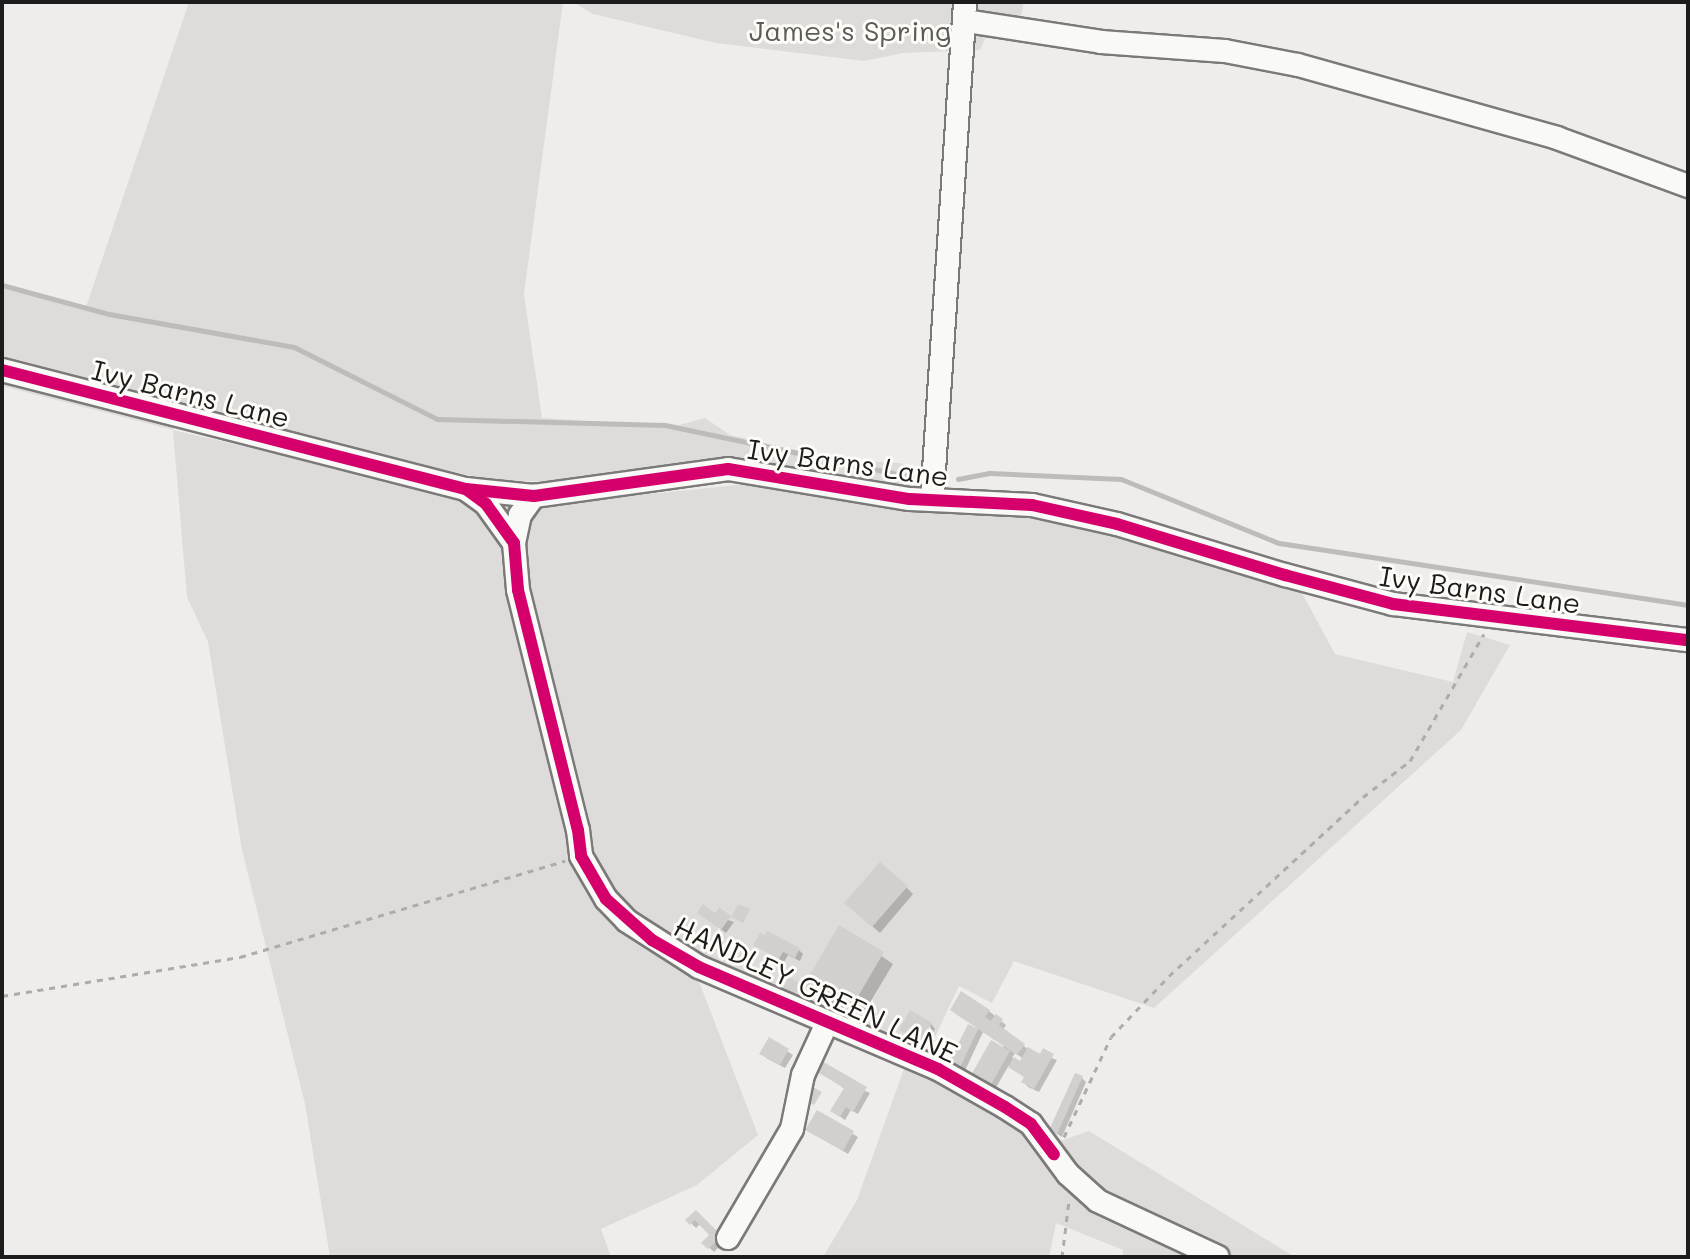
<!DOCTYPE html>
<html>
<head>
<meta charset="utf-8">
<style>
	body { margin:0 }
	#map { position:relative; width:1690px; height:1259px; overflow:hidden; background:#efedeb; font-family:Mali,sans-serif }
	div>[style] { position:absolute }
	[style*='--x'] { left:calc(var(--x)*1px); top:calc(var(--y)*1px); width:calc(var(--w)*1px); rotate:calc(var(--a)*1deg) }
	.green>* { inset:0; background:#dedcda }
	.shadow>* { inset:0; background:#0003 }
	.stream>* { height:5px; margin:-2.5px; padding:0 2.5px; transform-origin:2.5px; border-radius:2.5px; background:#bdbcb9 }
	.building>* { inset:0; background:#d1d0cf }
	.path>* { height:3px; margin-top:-1.5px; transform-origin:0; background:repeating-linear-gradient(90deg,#aeacab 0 6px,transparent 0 12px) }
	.roads { filter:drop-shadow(2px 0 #7b7a79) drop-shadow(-2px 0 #7b7a79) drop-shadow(0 2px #7b7a79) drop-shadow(0 -2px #7b7a79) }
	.minor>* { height:22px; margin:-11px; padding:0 11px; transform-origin:11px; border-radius:11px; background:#f9f9f7 }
	.cycleway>* { height:12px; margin:-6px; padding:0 6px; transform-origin:6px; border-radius:6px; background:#d6006c }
	span { translate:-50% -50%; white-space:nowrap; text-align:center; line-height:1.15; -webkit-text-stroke:6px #fdfcf7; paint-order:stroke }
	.park-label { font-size:28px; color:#5b5b5a }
	.street-label { font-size:28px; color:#1c1c1c }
	.frame { position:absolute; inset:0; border:4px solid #1c1c1c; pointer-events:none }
</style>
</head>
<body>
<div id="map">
	<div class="green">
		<i style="clip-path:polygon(189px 2px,563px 2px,524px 294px,542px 418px,672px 427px,705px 418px,730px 435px,782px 447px,842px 460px,900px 463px,923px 471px,918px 487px,852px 482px,776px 468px,563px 482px,493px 480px,339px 449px,186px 404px,173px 430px,459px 496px,563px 503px,767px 482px,1031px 513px,1231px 568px,1302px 593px,1335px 654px,1453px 682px,1467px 632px,1510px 645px,1461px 730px,1154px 1008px,1014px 961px,992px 1003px,959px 986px,927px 1054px,688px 953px,758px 1135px,697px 1185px,601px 1229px,611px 1257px,330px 1257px,305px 1104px,242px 850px,208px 642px,187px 597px,173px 430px,2px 386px,2px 285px,86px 307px)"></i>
		<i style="clip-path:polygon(573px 2px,1024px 2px,1016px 37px,987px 35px,980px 50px,903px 53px,864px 61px,716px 43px,593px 14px)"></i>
		<i style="clip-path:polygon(905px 1066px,1023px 1130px,1037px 1149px,1089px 1131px,1295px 1257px,1123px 1257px,1123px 1250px,1056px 1223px,1049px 1257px,823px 1257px,857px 1200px)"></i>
	</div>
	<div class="shadow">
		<i style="clip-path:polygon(906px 887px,913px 894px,880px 933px,854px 910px)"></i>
		<i style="clip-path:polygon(715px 916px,734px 922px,726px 933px,704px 917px)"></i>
		<i style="clip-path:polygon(840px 928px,893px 964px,863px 1014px,846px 1004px,841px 1013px,804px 987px)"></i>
		<i style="clip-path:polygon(756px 945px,799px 950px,803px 954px,800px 961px,788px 955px,784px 962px)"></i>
		<i style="clip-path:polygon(evenodd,989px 1011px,1006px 1025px,1003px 1030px,1029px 1050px,1057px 1060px,1039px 1092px,1028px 1087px,1024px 1082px,1026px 1078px,1009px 1065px,994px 1091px,977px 1081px,1004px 1046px,983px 1032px,964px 1073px,955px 1069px,978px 1028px,956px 1014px,989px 1011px,1015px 1053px,1024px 1059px,1021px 1063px,1012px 1058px,1015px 1053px)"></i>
		<i style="clip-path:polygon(931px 1024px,935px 1029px,926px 1045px,906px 1034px)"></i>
		<i style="clip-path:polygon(769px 1040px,793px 1055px,785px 1068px,766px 1058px)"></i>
		<i style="clip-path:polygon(817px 1070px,870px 1093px,858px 1114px,851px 1110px,845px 1120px,832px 1111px,845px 1089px)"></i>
		<i style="clip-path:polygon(1082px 1078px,1086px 1082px,1062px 1137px,1051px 1130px)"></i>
		<i style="clip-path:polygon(818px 1113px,858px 1137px,848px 1154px,808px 1130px)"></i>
		<i style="clip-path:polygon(696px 1213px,725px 1241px,714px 1252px,704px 1243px,712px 1235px,701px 1223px,696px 1228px,688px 1220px)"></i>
	</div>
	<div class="stream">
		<i style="--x:2;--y:285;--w:111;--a:15.2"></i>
		<i style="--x:109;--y:314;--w:188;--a:10.1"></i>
		<i style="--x:294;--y:347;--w:160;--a:26.7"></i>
		<i style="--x:437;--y:419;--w:228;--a:1.5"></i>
		<i style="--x:665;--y:425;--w:258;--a:11.9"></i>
		<i style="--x:958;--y:479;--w:33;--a:-11"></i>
		<i style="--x:990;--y:473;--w:131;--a:2.6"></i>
		<i style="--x:1121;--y:479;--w:170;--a:22.1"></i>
		<i style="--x:1279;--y:543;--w:414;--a:8.6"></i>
	</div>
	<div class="building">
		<i style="clip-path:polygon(880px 862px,908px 886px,872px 927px,844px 903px)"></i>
		<i style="clip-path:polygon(703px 904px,715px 913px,719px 907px,731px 916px,721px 930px,697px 913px)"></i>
		<i style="clip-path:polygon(738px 904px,750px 909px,743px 923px,731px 917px)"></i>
		<i style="clip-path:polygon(839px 925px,884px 952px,853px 1005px,836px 995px,830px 1005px,802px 988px)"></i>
		<i style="clip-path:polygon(767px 931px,800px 948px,795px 958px,783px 952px,779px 959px,753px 945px,760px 933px,765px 935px)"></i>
		<i style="clip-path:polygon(789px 977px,801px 984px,794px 997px,782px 990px)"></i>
		<i style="clip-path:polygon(961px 991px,990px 1010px,985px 1017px,991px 1021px,996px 1014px,1003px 1019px,999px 1025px,1025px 1044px,1017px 1055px,950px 1010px)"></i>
		<i style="clip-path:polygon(910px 1010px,932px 1023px,921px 1042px,899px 1030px)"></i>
		<i style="clip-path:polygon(968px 1024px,978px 1029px,959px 1070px,948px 1065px)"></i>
		<i style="clip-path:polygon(769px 1037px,789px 1049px,780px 1065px,759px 1054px)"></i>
		<i style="clip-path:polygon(991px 1040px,1010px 1051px,989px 1088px,970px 1077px)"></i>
		<i style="clip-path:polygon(1028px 1047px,1040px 1054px,1043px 1048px,1054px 1054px,1034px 1089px,1021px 1082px,1024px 1077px,1008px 1067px,1014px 1057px,1020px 1061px)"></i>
		<i style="clip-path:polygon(820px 1060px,867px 1087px,853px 1112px,846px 1107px,840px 1117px,830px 1111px,844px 1088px,814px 1070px)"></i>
		<i style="clip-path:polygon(1075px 1073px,1083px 1076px,1057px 1134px,1049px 1130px)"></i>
		<i style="clip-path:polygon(811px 1086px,822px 1092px,814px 1105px,803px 1099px)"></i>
		<i style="clip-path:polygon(817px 1110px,854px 1131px,843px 1151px,805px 1130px)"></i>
		<i style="clip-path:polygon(696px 1210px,722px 1236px,708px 1249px,701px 1243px,709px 1235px,695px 1220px,690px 1225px,685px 1220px)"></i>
	</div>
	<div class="path">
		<i style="--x:2;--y:996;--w:241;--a:-9.3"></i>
		<i style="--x:240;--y:957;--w:339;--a:-16.5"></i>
		<i style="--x:1064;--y:1137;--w:110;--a:-64.8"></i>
		<i style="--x:1111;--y:1037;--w:84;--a:-46.4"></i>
		<i style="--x:1169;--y:976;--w:264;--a:-42.7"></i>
		<i style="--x:1363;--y:797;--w:59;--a:-37.5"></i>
		<i style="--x:1410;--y:761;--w:147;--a:-59.8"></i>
		<i style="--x:1062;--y:1257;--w:56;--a:-82.9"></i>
	</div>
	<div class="roads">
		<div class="minor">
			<i style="--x:966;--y:21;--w:137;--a:8.8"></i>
			<i style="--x:1101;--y:42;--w:124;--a:4.2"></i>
			<i style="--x:1225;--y:51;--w:74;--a:10.9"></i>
			<i style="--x:1298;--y:65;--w:269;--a:15.7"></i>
			<i style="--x:1557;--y:138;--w:140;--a:20.1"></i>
			<i style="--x:2;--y:370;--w:479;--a:14.4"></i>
			<i style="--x:466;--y:489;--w:68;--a:5.9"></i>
			<i style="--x:534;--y:496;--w:196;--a:-7.9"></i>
			<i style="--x:728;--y:469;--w:184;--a:9.4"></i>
			<i style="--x:910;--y:499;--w:122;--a:2.8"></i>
			<i style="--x:1032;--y:505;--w:87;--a:12.6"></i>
			<i style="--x:1117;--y:524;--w:176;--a:16.9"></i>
			<i style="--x:1285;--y:575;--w:112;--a:15"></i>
			<i style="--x:1393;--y:604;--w:297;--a:7"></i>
			<i style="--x:467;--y:490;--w:24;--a:36"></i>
			<i style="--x:486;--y:504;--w:48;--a:54.3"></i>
			<i style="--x:514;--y:543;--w:47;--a:85.1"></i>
			<i style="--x:518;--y:590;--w:247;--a:76"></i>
			<i style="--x:578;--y:830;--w:26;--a:83"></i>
			<i style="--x:581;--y:856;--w:50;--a:59.8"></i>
			<i style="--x:606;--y:899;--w:30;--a:46"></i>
			<i style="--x:627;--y:921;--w:85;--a:32.6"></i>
			<i style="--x:699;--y:967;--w:260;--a:23.1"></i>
			<i style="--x:938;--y:1069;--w:77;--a:29.6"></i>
			<i style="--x:1005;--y:1107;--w:31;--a:33"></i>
			<i style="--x:1031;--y:1124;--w:62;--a:53.5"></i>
			<i style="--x:1068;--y:1174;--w:40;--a:42"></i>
			<i style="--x:1098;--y:1201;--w:132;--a:25"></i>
			<i style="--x:932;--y:500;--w:499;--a:-86.2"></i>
			<i style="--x:514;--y:543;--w:29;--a:-78"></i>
			<i style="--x:520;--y:515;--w:24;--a:-54"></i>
			<i style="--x:728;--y:1238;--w:126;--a:-59.6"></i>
			<i style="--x:792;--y:1129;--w:55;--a:-78.5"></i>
			<i style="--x:803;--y:1075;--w:57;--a:-65.2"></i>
		</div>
	</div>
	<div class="cycleway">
		<i style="--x:2;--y:370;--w:479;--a:14.4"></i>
		<i style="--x:466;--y:489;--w:68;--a:5.9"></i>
		<i style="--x:534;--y:496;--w:196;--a:-7.9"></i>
		<i style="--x:728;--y:469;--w:184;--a:9.4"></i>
		<i style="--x:910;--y:499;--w:122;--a:2.8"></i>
		<i style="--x:1032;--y:505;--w:87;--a:12.6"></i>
		<i style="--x:1117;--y:524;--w:176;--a:16.9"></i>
		<i style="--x:1285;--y:575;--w:112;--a:15"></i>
		<i style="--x:1393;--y:604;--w:297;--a:7"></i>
		<i style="--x:467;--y:490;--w:24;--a:36"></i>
		<i style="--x:486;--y:504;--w:48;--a:54.3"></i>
		<i style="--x:514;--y:543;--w:47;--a:85.1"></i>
		<i style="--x:518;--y:590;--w:247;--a:76"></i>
		<i style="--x:578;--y:830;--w:26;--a:83"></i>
		<i style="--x:581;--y:856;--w:50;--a:59.8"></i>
		<i style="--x:606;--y:899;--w:62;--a:41.7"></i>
		<i style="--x:652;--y:940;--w:54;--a:29.9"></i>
		<i style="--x:699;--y:967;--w:260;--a:23.1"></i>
		<i style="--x:938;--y:1069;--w:77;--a:29.6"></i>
		<i style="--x:1005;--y:1107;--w:31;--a:33"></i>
		<i style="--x:1031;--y:1124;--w:38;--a:53"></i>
	</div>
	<div class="park-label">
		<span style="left:850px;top:30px">James's Spring</span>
	</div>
	<div class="street-label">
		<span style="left:191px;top:393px;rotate:14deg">Ivy Barns Lane</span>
		<span style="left:848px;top:462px;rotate:8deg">Ivy Barns Lane</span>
		<span style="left:1480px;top:589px;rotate:8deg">Ivy Barns Lane</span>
		<span style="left:816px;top:989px;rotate:25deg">HANDLEY GREEN LANE</span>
	</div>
	<div class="frame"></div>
</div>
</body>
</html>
